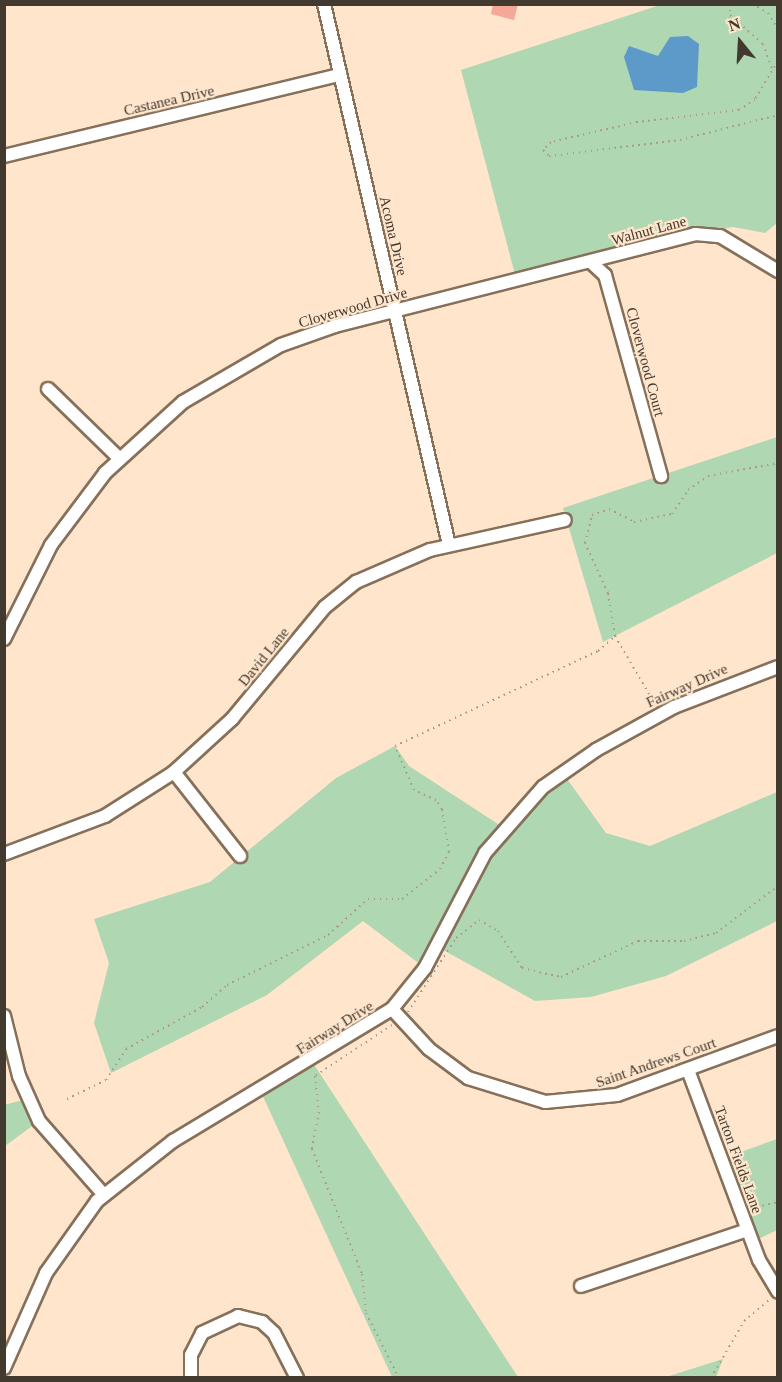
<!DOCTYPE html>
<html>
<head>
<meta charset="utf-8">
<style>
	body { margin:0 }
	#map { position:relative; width:782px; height:1382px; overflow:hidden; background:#fee5cc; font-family:Georgia,serif }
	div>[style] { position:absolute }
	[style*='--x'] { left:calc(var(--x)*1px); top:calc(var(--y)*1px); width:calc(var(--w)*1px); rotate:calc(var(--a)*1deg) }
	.green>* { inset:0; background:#afd7b2 }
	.water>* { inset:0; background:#5d9aca }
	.building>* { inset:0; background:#f5a798 }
	.path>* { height:2px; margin-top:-1px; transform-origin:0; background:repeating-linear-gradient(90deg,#ab9987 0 1.5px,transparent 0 6px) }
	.roads { filter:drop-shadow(2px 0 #86705a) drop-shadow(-2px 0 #86705a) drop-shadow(0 2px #86705a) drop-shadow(0 -2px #86705a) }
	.street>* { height:12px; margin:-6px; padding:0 6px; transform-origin:6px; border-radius:6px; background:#fff }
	span { translate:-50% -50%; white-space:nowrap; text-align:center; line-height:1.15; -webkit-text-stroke:4.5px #fee5cc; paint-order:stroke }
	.street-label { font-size:15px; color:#42392f }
	.frame { position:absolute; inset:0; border:6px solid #42392f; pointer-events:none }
	.north { position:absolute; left:710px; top:12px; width:60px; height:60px; -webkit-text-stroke:4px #fee5cc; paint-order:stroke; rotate:342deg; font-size:16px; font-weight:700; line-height:24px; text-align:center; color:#42392f }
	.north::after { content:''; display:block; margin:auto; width:21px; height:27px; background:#42392f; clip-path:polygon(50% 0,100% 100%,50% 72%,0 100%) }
</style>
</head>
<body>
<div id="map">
	<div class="green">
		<i style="clip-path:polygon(660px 5px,777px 5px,777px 223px,765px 233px,733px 227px,687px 235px,517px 282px,461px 70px)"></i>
		<i style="clip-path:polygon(777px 437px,777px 553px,603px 642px,563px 508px)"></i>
		<i style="clip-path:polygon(395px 746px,409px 766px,504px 828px,562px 772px,606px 833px,650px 846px,777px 792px,777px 921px,666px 976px,591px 997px,535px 1001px,436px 946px,425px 968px,363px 921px,267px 995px,111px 1073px,94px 1023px,109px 963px,94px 919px,210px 882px,336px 778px)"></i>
		<i style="clip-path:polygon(311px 1060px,518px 1377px,392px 1377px,260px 1090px)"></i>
		<i style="clip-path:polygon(27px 1099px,39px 1121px,5px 1146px,4px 1105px)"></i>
		<i style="clip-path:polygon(777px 1139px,777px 1230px,752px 1242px,721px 1159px)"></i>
		<i style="clip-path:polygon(723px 1359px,716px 1377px,666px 1377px)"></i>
	</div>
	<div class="water">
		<i style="clip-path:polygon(688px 36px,699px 44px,697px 87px,683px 93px,634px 90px,624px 57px,629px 46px,658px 56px,670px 37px)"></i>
	</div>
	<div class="building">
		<i style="clip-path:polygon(493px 4px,518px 4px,514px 20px,491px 14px)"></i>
	</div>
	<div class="path">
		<i style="--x:730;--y:4;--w:11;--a:90"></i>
		<i style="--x:730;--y:15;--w:44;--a:41.3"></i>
		<i style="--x:763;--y:44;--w:27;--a:70"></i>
		<i style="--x:752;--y:4;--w:18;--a:29"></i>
		<i style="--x:768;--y:13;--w:19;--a:58"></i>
		<i style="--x:778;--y:61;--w:44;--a:121.2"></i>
		<i style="--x:755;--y:99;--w:19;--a:145"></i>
		<i style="--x:739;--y:110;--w:103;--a:173.3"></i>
		<i style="--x:637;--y:122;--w:88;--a:166.9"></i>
		<i style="--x:551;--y:142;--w:11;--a:135"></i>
		<i style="--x:543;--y:150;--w:8;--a:45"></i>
		<i style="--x:549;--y:156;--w:132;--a:-7"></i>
		<i style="--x:680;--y:140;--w:101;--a:-14.3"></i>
		<i style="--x:615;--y:636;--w:81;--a:59.6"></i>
		<i style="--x:408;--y:1012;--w:88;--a:-57"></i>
		<i style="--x:456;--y:938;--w:29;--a:-38"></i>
		<i style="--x:479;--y:920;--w:22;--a:30"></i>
		<i style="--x:498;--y:931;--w:44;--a:57"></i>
		<i style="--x:522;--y:968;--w:40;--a:13"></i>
		<i style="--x:561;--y:977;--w:85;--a:-25.1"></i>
		<i style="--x:638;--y:941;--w:46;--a:0"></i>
		<i style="--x:684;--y:941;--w:33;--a:-14"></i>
		<i style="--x:716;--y:933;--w:78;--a:-37.2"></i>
		<i style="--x:392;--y:1025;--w:92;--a:146.5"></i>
		<i style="--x:315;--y:1076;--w:36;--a:84"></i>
		<i style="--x:319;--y:1112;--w:38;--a:101"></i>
		<i style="--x:312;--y:1149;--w:135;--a:68.2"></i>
		<i style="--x:362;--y:1274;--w:39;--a:84"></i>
		<i style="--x:366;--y:1313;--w:73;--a:63.1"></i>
		<i style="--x:67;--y:1099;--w:43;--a:-26"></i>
		<i style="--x:106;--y:1080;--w:37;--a:-57"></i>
		<i style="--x:126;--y:1049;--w:87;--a:-28.9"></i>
		<i style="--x:202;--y:1007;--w:33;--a:-41"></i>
		<i style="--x:227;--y:985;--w:113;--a:-26.3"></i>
		<i style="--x:328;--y:935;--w:54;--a:-42"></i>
		<i style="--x:368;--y:899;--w:34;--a:0"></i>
		<i style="--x:402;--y:899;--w:48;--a:-38.3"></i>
		<i style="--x:440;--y:869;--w:19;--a:-62"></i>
		<i style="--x:449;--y:852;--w:44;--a:-99.2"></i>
		<i style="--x:442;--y:809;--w:11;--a:-124"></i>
		<i style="--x:436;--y:800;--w:24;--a:-156"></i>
		<i style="--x:414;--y:790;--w:48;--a:-113.4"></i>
		<i style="--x:395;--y:746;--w:224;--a:-25.1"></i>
		<i style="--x:598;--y:651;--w:23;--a:-41"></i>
		<i style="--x:615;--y:636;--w:44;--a:-99.2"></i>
		<i style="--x:608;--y:593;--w:55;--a:-114.7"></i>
		<i style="--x:585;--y:543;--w:29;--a:-76"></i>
		<i style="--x:592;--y:515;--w:18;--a:-19"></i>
		<i style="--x:609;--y:509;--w:28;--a:27"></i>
		<i style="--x:634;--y:522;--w:39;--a:-12"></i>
		<i style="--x:672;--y:514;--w:29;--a:-56"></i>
		<i style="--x:688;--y:490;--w:24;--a:-35"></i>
		<i style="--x:708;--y:476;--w:71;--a:-10.5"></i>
		<i style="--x:751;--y:1209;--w:28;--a:-15"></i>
		<i style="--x:711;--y:1378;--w:66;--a:-59.9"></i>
		<i style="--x:744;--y:1321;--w:35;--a:-40"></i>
	</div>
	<div class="roads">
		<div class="street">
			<i style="--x:324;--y:4;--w:555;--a:76.99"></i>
			<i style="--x:4;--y:156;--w:346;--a:-13.6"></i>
			<i style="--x:592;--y:263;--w:18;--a:43"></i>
			<i style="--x:605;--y:275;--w:209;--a:74.4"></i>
			<i style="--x:48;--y:389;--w:99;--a:44.2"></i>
			<i style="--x:4;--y:639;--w:105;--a:-63.4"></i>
			<i style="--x:51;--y:545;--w:90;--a:-53.1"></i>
			<i style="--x:105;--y:473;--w:105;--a:-42.3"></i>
			<i style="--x:183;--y:402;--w:113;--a:-30.2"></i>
			<i style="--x:281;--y:345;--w:57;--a:-19.4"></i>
			<i style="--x:335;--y:326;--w:372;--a:-14.3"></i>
			<i style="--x:695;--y:234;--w:25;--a:5"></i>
			<i style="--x:720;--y:236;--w:68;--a:31.1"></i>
			<i style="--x:174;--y:772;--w:107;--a:51.8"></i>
			<i style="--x:4;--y:854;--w:108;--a:-20.6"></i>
			<i style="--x:105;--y:816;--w:82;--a:-32.5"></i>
			<i style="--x:174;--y:772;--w:79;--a:-42.4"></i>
			<i style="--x:232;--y:719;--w:146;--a:-50.3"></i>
			<i style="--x:325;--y:607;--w:40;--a:-39"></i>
			<i style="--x:356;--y:582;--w:81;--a:-23.4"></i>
			<i style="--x:430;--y:550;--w:138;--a:-12.5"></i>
			<i style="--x:392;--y:1009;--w:54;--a:47.2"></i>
			<i style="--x:429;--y:1049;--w:49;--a:36.6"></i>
			<i style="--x:468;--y:1078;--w:81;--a:17.3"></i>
			<i style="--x:545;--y:1102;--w:72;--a:-5.6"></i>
			<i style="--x:617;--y:1095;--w:171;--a:-20.1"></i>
			<i style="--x:4;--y:1016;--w:62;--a:76"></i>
			<i style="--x:19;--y:1076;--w:49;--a:66"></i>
			<i style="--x:39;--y:1121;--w:98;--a:48.7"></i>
			<i style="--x:688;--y:1070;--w:203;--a:69.5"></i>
			<i style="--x:759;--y:1260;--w:37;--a:59"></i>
			<i style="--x:581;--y:1286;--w:175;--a:-18.6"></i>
			<i style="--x:4;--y:1368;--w:104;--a:-66.1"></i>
			<i style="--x:46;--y:1273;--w:88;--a:-54.7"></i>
			<i style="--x:97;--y:1201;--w:97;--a:-38.3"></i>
			<i style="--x:173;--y:1141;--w:256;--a:-31.1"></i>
			<i style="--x:392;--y:1009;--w:53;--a:-51.2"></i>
			<i style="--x:425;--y:968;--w:130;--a:-62.4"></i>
			<i style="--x:485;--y:853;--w:88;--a:-48.7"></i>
			<i style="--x:543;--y:787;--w:65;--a:-34.9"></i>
			<i style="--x:596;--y:750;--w:89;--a:-28.9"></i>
			<i style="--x:674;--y:707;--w:111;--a:-21"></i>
			<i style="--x:191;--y:1378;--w:23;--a:-90"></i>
			<i style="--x:191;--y:1355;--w:25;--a:-63"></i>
			<i style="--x:202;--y:1333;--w:40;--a:-25"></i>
			<i style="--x:238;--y:1316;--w:25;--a:14"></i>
			<i style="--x:262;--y:1322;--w:16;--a:43"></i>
			<i style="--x:274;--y:1333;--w:51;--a:62.9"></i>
		</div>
	</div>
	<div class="street-label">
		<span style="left:169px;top:101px;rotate:-13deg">Castanea Drive</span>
		<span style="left:649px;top:231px;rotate:-15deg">Walnut Lane</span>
		<span style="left:393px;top:236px;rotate:77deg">Acoma Drive</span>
		<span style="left:353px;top:308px;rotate:-16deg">Cloverwood Drive</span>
		<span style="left:645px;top:362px;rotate:75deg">Cloverwood Court</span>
		<span style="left:264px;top:657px;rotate:-51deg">David Lane</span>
		<span style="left:687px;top:686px;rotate:-24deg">Fairway Drive</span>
		<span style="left:335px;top:1028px;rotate:-32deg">Fairway Drive</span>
		<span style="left:656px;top:1063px;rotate:-19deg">Saint Andrews Court</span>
		<span style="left:738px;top:1160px;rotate:70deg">Tarton Fields Lane</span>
	</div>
	<div class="frame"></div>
	<div class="north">N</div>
</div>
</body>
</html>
